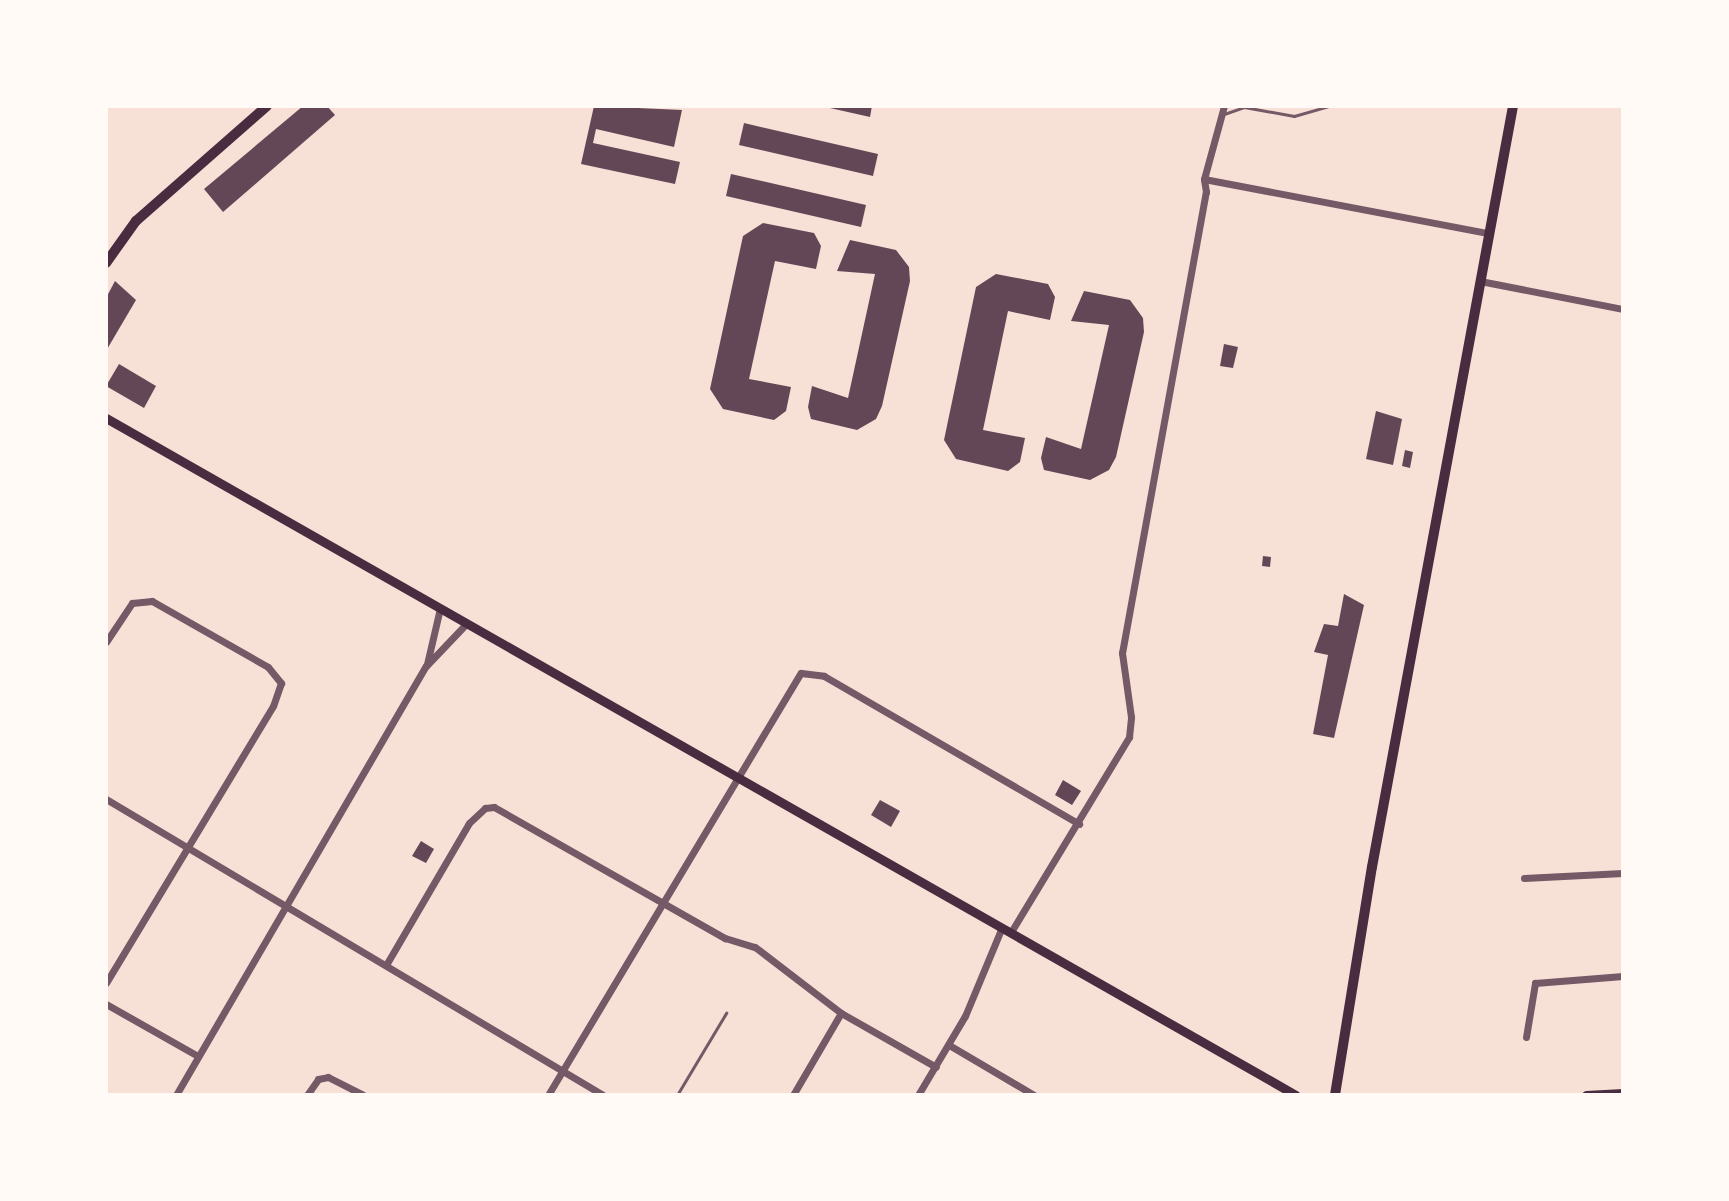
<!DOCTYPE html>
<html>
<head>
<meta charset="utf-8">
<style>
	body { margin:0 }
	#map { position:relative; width:1729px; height:1201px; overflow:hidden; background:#f7e1d7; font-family:"Roboto Serif",serif }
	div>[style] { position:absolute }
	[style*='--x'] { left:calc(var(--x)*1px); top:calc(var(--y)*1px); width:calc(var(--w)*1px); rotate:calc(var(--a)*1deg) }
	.building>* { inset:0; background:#644757 }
	.service>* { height:3px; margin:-1.5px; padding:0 1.5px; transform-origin:1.5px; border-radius:1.5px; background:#755966 }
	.minor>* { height:7px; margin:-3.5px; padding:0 3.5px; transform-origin:3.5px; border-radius:3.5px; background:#755966 }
	.secondary>* { height:9px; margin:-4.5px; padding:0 4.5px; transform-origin:4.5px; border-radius:4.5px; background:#4a2c40 }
	.primary>* { height:10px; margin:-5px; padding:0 5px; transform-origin:5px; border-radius:5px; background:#4a2c40 }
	span { translate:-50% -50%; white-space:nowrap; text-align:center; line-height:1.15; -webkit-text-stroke:8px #fffaf5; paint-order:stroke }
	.frame { position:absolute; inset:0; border:108px solid #fffaf5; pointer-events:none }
</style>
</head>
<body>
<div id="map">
	<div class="building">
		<i style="clip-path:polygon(303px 106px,327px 106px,335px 115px,223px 212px,204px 189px)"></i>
		<i style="clip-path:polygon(594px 106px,682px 110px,674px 147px,596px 129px,593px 143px,680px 162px,675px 184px,581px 164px)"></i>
		<i style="clip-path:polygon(821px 106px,872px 106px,870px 117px)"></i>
		<i style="clip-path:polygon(744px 123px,878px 154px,873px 176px,739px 145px)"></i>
		<i style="clip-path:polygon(731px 174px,866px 205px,861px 227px,726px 196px)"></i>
		<i style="clip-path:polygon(763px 223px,814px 233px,821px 246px,816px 269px,775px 261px,749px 379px,791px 387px,786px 411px,774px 420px,723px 409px,710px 389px,743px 236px)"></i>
		<i style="clip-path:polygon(850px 240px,896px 250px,909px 267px,910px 281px,882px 406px,876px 419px,857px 430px,811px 419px,808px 407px,812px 386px,848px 398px,875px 274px,837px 271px)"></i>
		<i style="clip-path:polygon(996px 274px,1048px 284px,1055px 297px,1050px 320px,1008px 311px,983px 430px,1025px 438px,1020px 462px,1008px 471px,956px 459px,944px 440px,976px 287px)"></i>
		<i style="clip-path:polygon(115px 281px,136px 300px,106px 351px,106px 298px)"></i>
		<i style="clip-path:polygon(1084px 291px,1130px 300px,1143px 318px,1144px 332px,1116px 457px,1109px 470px,1090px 480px,1044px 470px,1041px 458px,1046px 437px,1081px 449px,1109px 325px,1071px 321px)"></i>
		<i style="clip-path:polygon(1224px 344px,1238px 347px,1233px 368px,1220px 366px)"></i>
		<i style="clip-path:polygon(119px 364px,156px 386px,144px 408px,106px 386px)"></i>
		<i style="clip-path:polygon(1376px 411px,1402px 419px,1393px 465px,1366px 459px)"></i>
		<i style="clip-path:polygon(1405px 450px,1413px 452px,1410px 468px,1402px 466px)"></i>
		<i style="clip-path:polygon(1263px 556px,1271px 557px,1270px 567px,1262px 566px)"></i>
		<i style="clip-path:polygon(1344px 594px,1364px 605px,1334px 738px,1313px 734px,1328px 655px,1314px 652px,1324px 624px,1338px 626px)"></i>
		<i style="clip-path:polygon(1063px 780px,1081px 791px,1072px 805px,1055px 795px)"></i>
		<i style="clip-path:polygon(880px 800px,900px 811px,891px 827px,871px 815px)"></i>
		<i style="clip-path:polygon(421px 841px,434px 849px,426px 863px,412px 856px)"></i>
	</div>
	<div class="service">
		<i style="--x:1224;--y:114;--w:21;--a:-19"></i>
		<i style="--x:1244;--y:107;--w:51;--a:10.2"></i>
		<i style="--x:1294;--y:116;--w:35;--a:-16"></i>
		<i style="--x:677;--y:1095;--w:96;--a:-59.1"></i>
	</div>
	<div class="minor">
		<i style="--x:1204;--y:179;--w:289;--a:10.8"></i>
		<i style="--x:1480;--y:281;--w:146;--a:11.1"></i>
		<i style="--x:106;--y:642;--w:47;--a:-56.3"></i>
		<i style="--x:132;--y:603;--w:20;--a:-6"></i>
		<i style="--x:152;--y:601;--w:133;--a:29.6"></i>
		<i style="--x:268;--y:667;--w:21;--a:51"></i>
		<i style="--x:281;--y:683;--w:24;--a:109"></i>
		<i style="--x:273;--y:706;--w:323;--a:121.1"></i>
		<i style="--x:427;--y:664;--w:57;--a:-76.9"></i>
		<i style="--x:106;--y:799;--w:578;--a:30.78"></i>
		<i style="--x:1524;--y:878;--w:99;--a:-2.9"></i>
		<i style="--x:1011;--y:932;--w:228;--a:-58.8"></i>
		<i style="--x:1129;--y:737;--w:20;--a:-84"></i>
		<i style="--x:1131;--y:717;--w:65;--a:-98"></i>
		<i style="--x:1122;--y:653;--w:469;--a:-79.7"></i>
		<i style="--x:1206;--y:192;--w:13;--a:-99"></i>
		<i style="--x:1204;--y:179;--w:76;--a:-74.7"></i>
		<i style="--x:386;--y:965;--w:164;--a:-59.7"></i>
		<i style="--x:469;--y:823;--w:22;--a:-43"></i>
		<i style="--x:485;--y:808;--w:9;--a:-6"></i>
		<i style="--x:494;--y:807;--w:266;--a:29.6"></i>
		<i style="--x:725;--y:938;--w:31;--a:17"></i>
		<i style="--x:755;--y:947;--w:108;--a:37.5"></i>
		<i style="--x:841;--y:1013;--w:109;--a:29.6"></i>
		<i style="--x:106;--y:1004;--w:106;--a:29.5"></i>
		<i style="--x:1526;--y:1037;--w:55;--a:-80.5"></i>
		<i style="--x:1535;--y:983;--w:88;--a:-4.5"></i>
		<i style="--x:949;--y:1045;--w:99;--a:30.5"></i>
		<i style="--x:176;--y:1095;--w:497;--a:-59.8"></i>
		<i style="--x:426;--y:666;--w:59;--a:-46.4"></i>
		<i style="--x:307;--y:1095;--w:19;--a:-55"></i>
		<i style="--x:318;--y:1079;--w:10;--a:-11"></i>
		<i style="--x:328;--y:1077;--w:39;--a:27"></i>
		<i style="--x:548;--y:1095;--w:492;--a:-59.1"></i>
		<i style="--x:801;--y:673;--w:23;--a:7"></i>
		<i style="--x:824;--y:676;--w:295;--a:30.1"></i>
		<i style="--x:793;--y:1095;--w:95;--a:-59.7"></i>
		<i style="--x:918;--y:1095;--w:92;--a:-59.3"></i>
		<i style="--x:965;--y:1016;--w:96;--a:-67.4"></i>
	</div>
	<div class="secondary">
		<i style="--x:106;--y:418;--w:1369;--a:29.64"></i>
		<i style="--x:1586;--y:1095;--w:37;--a:-3"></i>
	</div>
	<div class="primary">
		<i style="--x:106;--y:263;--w:52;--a:-54.5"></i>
		<i style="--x:136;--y:221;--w:174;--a:-41.3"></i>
		<i style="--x:1335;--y:1095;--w:231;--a:-80.8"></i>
		<i style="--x:1372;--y:867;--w:774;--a:-79.5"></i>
	</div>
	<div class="frame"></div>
</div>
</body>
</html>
